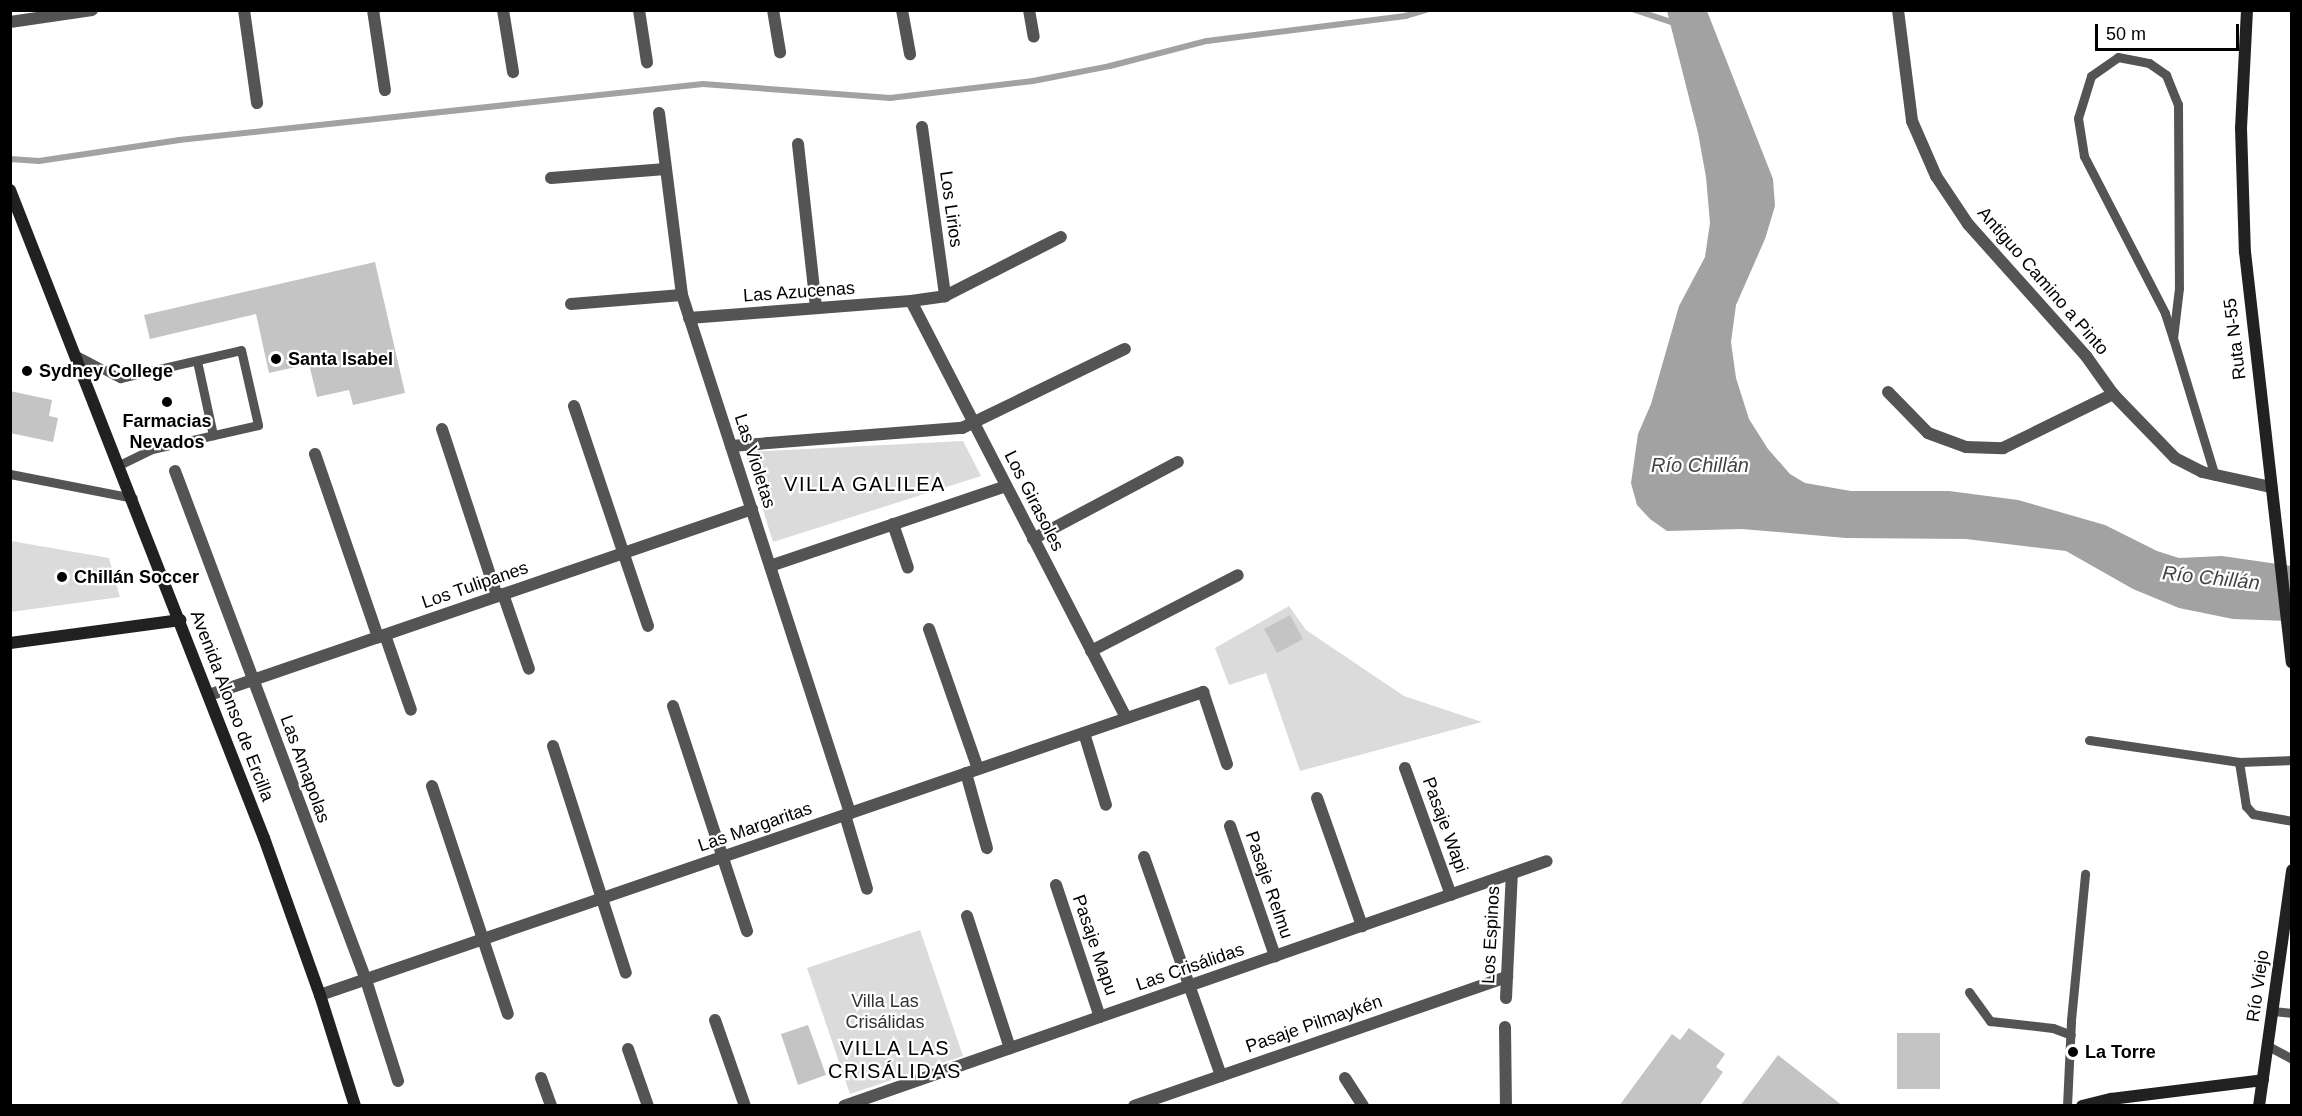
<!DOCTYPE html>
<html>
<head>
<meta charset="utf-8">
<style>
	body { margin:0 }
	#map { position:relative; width:2302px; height:1116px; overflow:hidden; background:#fff; font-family:Helvetica,sans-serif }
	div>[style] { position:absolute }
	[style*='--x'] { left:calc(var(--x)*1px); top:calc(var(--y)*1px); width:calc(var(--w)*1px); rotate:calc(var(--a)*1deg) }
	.green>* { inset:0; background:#dbdbdb }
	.water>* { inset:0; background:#a2a2a2 }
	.stream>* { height:6px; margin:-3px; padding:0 3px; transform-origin:3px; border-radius:3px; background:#a2a2a2 }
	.building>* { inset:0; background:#c4c4c4 }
	.lane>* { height:9px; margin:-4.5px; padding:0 4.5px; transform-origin:4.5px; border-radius:4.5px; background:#545454 }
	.street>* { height:12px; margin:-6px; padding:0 6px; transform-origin:6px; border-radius:6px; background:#545454 }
	.secondary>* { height:12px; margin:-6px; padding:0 6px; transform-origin:6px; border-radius:6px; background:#212121 }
	.dots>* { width:16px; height:16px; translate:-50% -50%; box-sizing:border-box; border:3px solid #fff; border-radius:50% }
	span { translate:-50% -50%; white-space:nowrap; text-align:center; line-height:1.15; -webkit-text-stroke:4.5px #fff; paint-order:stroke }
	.street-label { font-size:18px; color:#000 }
	.poi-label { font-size:18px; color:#000; font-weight:700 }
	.left { translate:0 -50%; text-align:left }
	.park-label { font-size:18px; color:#323232 }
	.water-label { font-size:20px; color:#434343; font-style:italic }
	.neighbourhood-label { font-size:20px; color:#000; letter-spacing:1.5px }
	.frame { position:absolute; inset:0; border:12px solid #000; pointer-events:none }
	.scale { position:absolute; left:2095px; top:24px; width:144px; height:27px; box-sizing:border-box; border:3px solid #000; border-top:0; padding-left:8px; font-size:18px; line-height:21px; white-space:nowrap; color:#000; -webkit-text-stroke:4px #fff; paint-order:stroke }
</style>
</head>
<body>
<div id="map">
	<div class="green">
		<i style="clip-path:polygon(963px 441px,981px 476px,773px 542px,745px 452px)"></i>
		<i style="clip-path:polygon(11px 541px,109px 558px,120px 597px,11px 612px)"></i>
		<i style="clip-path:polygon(1289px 606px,1306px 630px,1404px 696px,1482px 722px,1300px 771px,1266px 673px,1229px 685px,1215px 648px)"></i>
		<i style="clip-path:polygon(920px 930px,963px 1056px,850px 1094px,807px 968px)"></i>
	</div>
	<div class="water">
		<i style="clip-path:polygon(1667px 11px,1707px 11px,1773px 179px,1775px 206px,1765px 239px,1736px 305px,1731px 342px,1736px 378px,1749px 419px,1768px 449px,1790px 474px,1805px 483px,1851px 491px,1949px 491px,2018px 500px,2105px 525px,2157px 551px,2179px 558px,2222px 556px,2291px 566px,2291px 621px,2233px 619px,2179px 608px,2133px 589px,2066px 551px,1966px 539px,1846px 538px,1742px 529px,1667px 531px,1650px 519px,1637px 505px,1631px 483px,1638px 434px,1651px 404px,1679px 306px,1705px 257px,1710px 223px,1706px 177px,1698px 133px)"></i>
	</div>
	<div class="stream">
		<i style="--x:1635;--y:10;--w:44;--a:18.4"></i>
		<i style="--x:10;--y:159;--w:29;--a:4"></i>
		<i style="--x:39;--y:161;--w:142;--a:-8.5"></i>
		<i style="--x:179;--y:140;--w:527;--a:-6.1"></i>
		<i style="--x:703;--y:84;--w:188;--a:4.3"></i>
		<i style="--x:890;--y:98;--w:144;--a:-6.8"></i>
		<i style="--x:1033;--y:81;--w:78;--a:-11"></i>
		<i style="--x:1110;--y:66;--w:100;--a:-14.5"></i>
		<i style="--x:1207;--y:41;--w:200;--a:-7.2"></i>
		<i style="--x:1405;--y:16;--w:22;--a:-16"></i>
	</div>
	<div class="building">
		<i style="clip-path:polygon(375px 262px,405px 393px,353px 405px,349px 390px,317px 397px,309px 364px,269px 373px,256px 314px,150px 339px,144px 315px)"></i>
		<i style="clip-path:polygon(10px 391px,52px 400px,49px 416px,58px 418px,53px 442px,10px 433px)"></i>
		<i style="clip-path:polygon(1290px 615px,1303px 639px,1277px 653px,1264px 629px)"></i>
		<i style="clip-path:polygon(808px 1025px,826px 1075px,798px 1085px,781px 1034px)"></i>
		<i style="clip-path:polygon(1689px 1028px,1725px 1054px,1716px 1067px,1723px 1072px,1699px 1106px,1619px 1106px,1672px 1034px,1680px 1040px)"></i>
		<i style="clip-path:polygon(1897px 1033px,1940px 1033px,1940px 1089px,1897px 1089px)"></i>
		<i style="clip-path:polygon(1778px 1055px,1811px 1081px,1843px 1106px,1740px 1106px)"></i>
	</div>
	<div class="lane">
		<i style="--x:2118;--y:57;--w:32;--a:11"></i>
		<i style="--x:2149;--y:63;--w:21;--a:35"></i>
		<i style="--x:2166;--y:75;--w:31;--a:68"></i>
		<i style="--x:2178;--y:104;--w:184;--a:89.7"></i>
		<i style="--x:2179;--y:288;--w:50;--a:96.8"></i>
		<i style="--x:2173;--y:338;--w:26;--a:-108"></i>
		<i style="--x:2165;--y:313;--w:177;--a:-117.3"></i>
		<i style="--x:2084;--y:156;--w:38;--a:-99"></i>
		<i style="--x:2078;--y:118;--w:44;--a:-72.8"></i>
		<i style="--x:2091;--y:76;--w:33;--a:-35"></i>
		<i style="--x:2173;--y:338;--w:144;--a:73.1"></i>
		<i style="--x:76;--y:355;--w:50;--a:27.6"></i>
		<i style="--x:120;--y:378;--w:124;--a:-13"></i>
		<i style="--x:241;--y:350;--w:77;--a:77.2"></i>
		<i style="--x:258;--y:425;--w:109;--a:167.2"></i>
		<i style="--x:152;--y:449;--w:37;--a:154"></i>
		<i style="--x:197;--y:361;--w:76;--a:77.8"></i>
		<i style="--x:10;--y:474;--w:125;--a:11"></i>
		<i style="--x:2089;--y:740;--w:152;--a:8.3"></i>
		<i style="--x:2239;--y:762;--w:53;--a:-2.2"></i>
		<i style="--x:2239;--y:762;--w:45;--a:81"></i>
		<i style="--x:2246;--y:806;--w:11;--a:49"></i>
		<i style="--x:2253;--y:814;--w:40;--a:10"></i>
		<i style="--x:1969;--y:992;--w:36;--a:54"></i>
		<i style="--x:1990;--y:1021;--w:63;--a:6.3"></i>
		<i style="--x:2053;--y:1028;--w:19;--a:21"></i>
		<i style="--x:2273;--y:1011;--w:19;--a:6"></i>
		<i style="--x:2268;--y:1046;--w:27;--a:28"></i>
		<i style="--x:2067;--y:1106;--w:86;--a:-87.3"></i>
		<i style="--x:2071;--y:1020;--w:147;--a:-84.5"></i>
	</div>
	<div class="street">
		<i style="--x:244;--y:10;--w:94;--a:82"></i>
		<i style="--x:373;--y:10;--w:81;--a:81.5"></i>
		<i style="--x:503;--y:10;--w:63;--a:80.8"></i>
		<i style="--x:639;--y:10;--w:53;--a:81.3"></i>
		<i style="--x:773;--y:10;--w:43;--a:80.5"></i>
		<i style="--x:902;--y:10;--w:45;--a:79.7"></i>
		<i style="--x:1029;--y:10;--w:27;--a:80"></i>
		<i style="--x:1898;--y:10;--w:112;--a:82.8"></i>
		<i style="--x:1912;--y:121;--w:60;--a:66.4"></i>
		<i style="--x:1936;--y:176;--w:58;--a:56.3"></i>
		<i style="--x:1968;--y:224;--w:177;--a:48.2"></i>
		<i style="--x:2086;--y:356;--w:47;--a:54.6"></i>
		<i style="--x:2113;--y:394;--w:89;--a:45.9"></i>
		<i style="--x:2175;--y:458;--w:30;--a:27"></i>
		<i style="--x:2202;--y:472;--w:71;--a:12.3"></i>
		<i style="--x:10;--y:22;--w:83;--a:-8.3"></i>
		<i style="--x:659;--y:113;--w:183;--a:82.8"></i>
		<i style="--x:682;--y:295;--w:545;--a:72.03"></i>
		<i style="--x:922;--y:127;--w:171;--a:82.2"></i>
		<i style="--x:798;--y:144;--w:165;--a:83.7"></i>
		<i style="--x:551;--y:178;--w:115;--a:-4.5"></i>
		<i style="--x:911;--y:301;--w:469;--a:62.7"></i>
		<i style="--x:571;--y:304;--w:111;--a:-4.6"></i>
		<i style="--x:689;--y:318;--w:223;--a:-4.4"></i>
		<i style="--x:911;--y:301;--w:34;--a:-8"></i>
		<i style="--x:945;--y:296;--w:130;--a:-27"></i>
		<i style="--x:1888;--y:392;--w:57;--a:45.7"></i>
		<i style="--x:1928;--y:433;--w:40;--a:20.2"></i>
		<i style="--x:1966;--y:447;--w:37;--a:2"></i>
		<i style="--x:2003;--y:448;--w:123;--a:-26.1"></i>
		<i style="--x:574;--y:406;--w:232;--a:71.4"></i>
		<i style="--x:442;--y:429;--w:176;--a:71.8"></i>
		<i style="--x:731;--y:446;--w:232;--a:-4.5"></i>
		<i style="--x:962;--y:428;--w:181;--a:-25.9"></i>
		<i style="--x:315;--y:454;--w:194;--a:71"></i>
		<i style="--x:175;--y:471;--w:544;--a:69.43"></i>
		<i style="--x:366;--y:980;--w:106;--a:72.4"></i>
		<i style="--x:893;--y:524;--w:46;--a:71.2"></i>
		<i style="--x:1033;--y:539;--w:164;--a:-28"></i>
		<i style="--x:770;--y:566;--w:249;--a:-18.7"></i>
		<i style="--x:503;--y:594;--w:79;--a:70.9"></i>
		<i style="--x:929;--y:629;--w:148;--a:70.7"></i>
		<i style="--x:385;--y:635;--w:79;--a:70.9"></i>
		<i style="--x:1091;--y:651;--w:165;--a:-27.3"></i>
		<i style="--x:209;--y:695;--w:574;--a:-18.91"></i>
		<i style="--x:673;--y:706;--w:237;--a:71.8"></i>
		<i style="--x:1084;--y:733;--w:75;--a:73"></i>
		<i style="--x:553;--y:746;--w:238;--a:72.2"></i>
		<i style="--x:1405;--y:768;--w:135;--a:70.1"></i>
		<i style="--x:966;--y:773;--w:78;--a:74.4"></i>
		<i style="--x:432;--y:786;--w:240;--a:71.6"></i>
		<i style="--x:1317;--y:798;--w:136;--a:70.6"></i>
		<i style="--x:845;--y:815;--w:77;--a:73.4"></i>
		<i style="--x:1230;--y:826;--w:138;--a:70.9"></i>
		<i style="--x:1144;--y:857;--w:232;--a:70.6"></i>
		<i style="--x:1056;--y:885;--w:139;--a:71.6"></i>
		<i style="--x:967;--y:916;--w:139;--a:72"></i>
		<i style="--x:320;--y:995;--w:934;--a:-18.94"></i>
		<i style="--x:1203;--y:692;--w:76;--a:71.6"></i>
		<i style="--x:1506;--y:998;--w:125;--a:-87.3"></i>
		<i style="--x:715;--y:1020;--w:91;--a:70.8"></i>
		<i style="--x:1505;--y:1027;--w:79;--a:89.3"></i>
		<i style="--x:628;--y:1049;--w:60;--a:70.7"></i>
		<i style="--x:541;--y:1078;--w:30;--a:70"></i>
		<i style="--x:1345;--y:1078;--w:33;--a:57"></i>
		<i style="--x:844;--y:1106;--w:744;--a:-19.21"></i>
		<i style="--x:1134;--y:1106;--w:395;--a:-19.1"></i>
	</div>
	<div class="secondary">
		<i style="--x:2247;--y:10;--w:118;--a:92.9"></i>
		<i style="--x:2241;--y:128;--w:124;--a:88.2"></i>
		<i style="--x:2245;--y:252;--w:413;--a:83.5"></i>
		<i style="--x:10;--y:190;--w:696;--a:68.6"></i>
		<i style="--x:264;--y:838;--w:167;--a:70.4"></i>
		<i style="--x:320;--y:995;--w:116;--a:72.5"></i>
		<i style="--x:10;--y:643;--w:172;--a:-7.7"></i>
		<i style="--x:2082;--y:1106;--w:30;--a:-14"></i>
		<i style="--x:2111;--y:1099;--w:153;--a:-7.1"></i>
		<i style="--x:2259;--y:1106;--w:238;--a:-82"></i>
	</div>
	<div class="dots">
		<i style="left:276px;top:359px;background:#000"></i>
		<i style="left:27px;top:371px;background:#000"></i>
		<i style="left:167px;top:402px;background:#000"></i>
		<i style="left:62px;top:577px;background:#000"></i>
		<i style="left:2073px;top:1052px;background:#000"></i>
	</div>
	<div class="street-label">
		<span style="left:951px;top:209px;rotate:82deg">Los Lirios</span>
		<span style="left:2043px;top:281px;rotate:49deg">Antiguo Camino a Pinto</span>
		<span style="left:799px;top:292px;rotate:-4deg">Las Azucenas</span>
		<span style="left:2235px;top:339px;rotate:-97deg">Ruta N-55</span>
		<span style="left:755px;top:461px;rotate:72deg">Las Violetas</span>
		<span style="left:1034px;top:501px;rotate:63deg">Los Girasoles</span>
		<span style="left:475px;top:585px;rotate:-19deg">Los Tulipanes</span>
		<span style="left:232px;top:706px;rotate:69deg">Avenida Alonso de Ercilla</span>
		<span style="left:305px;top:769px;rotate:70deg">Las Amapolas</span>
		<span style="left:1445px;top:825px;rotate:70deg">Pasaje Wapi</span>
		<span style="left:755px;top:827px;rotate:-19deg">Las Margaritas</span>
		<span style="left:1269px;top:885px;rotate:71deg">Pasaje Relmu</span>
		<span style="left:1491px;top:935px;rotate:-87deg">Los Espinos</span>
		<span style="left:1095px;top:945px;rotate:71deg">Pasaje Mapu</span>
		<span style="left:1190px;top:967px;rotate:-19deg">Las Crisálidas</span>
		<span style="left:2258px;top:986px;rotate:-82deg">Río Viejo</span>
		<span style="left:1314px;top:1024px;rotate:-19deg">Pasaje Pilmaykén</span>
	</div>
	<div class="poi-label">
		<span class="left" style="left:288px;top:359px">Santa Isabel</span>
		<span class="left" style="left:39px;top:371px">Sydney College</span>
		<span style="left:167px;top:432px">Farmacias<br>Nevados</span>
		<span class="left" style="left:74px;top:577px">Chillán Soccer</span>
		<span class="left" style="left:2085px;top:1052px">La Torre</span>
	</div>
	<div class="park-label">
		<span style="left:885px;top:1012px">Villa Las<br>Crisálidas</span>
	</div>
	<div class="water-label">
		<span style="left:1700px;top:465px">Río Chillán</span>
		<span style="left:2211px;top:578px;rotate:6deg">Río Chillán</span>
	</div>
	<div class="neighbourhood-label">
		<span style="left:865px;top:484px">VILLA GALILEA</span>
		<span style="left:895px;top:1060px">VILLA LAS<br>CRISÁLIDAS</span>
	</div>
	<div class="frame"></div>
	<div class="scale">50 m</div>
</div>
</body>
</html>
